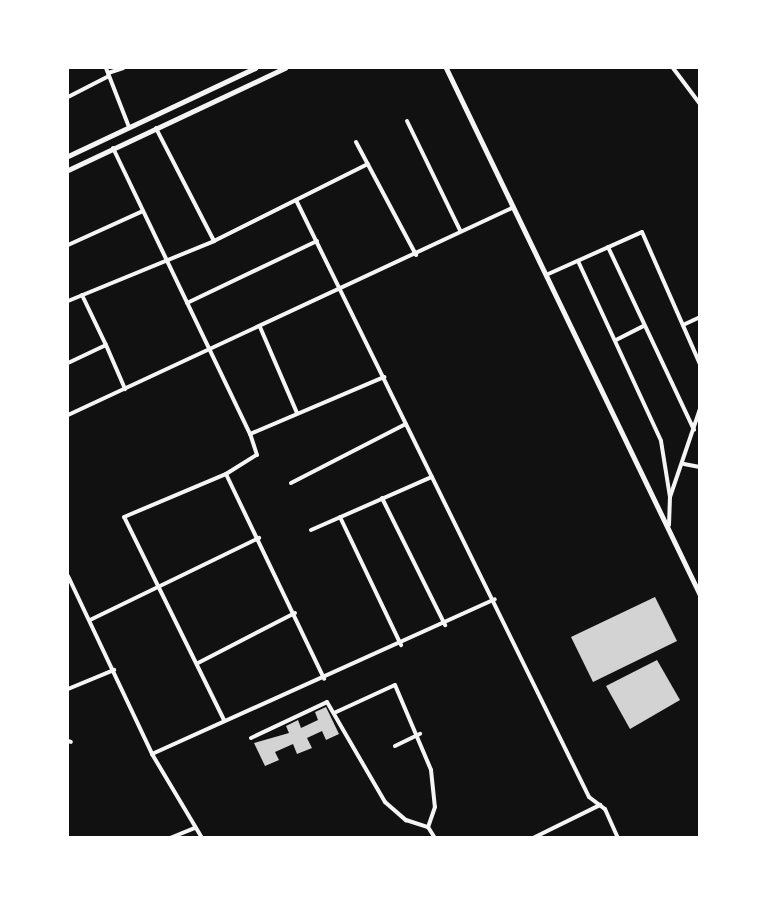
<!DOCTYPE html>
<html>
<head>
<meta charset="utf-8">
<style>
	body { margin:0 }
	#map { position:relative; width:767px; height:905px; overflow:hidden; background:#111; font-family:Figtree,sans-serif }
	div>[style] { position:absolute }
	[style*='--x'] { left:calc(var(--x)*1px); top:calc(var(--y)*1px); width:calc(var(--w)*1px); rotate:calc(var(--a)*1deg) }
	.building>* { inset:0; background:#d3d3d3 }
	.minor>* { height:4px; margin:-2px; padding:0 2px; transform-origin:2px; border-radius:2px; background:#f5f5f5 }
	.secondary>* { height:5px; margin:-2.5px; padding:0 2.5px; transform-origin:2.5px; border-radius:2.5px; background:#f5f5f5 }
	span { translate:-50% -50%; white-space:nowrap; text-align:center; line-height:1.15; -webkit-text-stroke:6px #fff; paint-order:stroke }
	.frame { position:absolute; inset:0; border:69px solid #fff; pointer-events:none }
</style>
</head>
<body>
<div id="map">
	<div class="building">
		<i style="clip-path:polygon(655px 597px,677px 641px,593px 682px,571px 637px)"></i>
		<i style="clip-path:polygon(657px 660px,680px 700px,630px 729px,606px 686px)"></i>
		<i style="clip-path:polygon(326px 707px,339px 734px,326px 740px,322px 731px,307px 738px,312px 748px,297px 754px,293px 744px,275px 752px,279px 760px,265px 766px,254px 743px,289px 733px,286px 726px,298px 720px,301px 728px,318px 720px,315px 712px)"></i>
	</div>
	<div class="minor">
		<i style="--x:106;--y:68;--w:63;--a:68.7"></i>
		<i style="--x:673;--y:68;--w:45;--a:53.1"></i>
		<i style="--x:108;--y:73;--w:16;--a:-18"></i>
		<i style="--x:68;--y:97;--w:46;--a:-27.1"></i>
		<i style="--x:407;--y:121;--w:121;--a:64.1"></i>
		<i style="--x:356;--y:142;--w:128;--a:62"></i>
		<i style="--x:113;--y:148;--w:317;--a:64.4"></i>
		<i style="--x:296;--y:200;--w:665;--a:63.86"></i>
		<i style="--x:589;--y:797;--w:20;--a:37"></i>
		<i style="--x:605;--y:809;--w:32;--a:66"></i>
		<i style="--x:214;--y:241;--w:172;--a:-26.6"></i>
		<i style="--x:68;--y:245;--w:82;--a:-24.4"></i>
		<i style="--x:608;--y:247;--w:202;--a:64.8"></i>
		<i style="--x:578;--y:261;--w:198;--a:65.2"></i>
		<i style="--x:661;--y:441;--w:57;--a:80.9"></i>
		<i style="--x:546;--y:275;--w:105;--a:-24.1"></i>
		<i style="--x:642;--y:232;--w:144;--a:66.3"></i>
		<i style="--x:82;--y:295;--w:55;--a:64.4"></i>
		<i style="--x:68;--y:301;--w:158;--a:-22.3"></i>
		<i style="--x:214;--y:241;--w:127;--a:-117.2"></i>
		<i style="--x:187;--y:303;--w:144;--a:-25.5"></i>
		<i style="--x:683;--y:325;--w:19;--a:-25"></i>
		<i style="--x:260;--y:327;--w:94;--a:66.7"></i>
		<i style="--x:616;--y:340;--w:30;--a:-27"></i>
		<i style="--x:68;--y:363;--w:42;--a:-25.3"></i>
		<i style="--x:106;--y:345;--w:48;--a:66.6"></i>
		<i style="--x:68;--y:415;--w:490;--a:-25"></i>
		<i style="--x:684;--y:464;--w:16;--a:11"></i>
		<i style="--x:226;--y:474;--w:36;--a:-32"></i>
		<i style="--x:257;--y:455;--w:22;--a:-108"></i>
		<i style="--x:250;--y:434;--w:146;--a:-23"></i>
		<i style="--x:291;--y:483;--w:129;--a:-27.2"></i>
		<i style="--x:382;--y:498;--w:142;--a:63.6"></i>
		<i style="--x:340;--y:517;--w:142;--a:64.5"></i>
		<i style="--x:669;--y:525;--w:28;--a:-88"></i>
		<i style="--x:670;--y:497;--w:93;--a:-71.2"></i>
		<i style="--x:311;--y:530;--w:132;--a:-23.7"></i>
		<i style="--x:68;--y:576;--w:197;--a:64.7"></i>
		<i style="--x:152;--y:754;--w:98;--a:59.2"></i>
		<i style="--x:90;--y:620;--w:188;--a:-25.9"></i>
		<i style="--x:198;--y:663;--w:109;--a:-27.3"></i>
		<i style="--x:68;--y:689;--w:50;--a:-22.4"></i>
		<i style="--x:334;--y:713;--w:67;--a:-24.7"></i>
		<i style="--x:395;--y:685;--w:92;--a:67"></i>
		<i style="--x:431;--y:770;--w:37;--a:84"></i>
		<i style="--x:435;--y:807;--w:21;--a:109"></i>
		<i style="--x:428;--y:827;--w:13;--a:58"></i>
		<i style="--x:224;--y:720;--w:226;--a:-116.2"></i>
		<i style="--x:124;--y:517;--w:111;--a:-22.9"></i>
		<i style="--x:226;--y:474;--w:227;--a:64.4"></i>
		<i style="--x:251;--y:738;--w:84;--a:-25.3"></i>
		<i style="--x:327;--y:702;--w:116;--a:59.9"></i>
		<i style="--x:385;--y:802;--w:28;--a:41"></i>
		<i style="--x:406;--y:820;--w:23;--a:18"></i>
		<i style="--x:68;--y:741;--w:3;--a:18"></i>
		<i style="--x:395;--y:746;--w:28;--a:-26"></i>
		<i style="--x:152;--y:754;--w:376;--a:-24.3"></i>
		<i style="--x:170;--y:838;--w:27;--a:-22"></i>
		<i style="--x:533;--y:838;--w:75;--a:-26.2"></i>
	</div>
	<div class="secondary">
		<i style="--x:446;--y:68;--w:585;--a:64.27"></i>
		<i style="--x:68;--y:156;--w:207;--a:-25.2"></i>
		<i style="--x:68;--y:170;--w:240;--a:-25.2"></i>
	</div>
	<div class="frame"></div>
</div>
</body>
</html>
